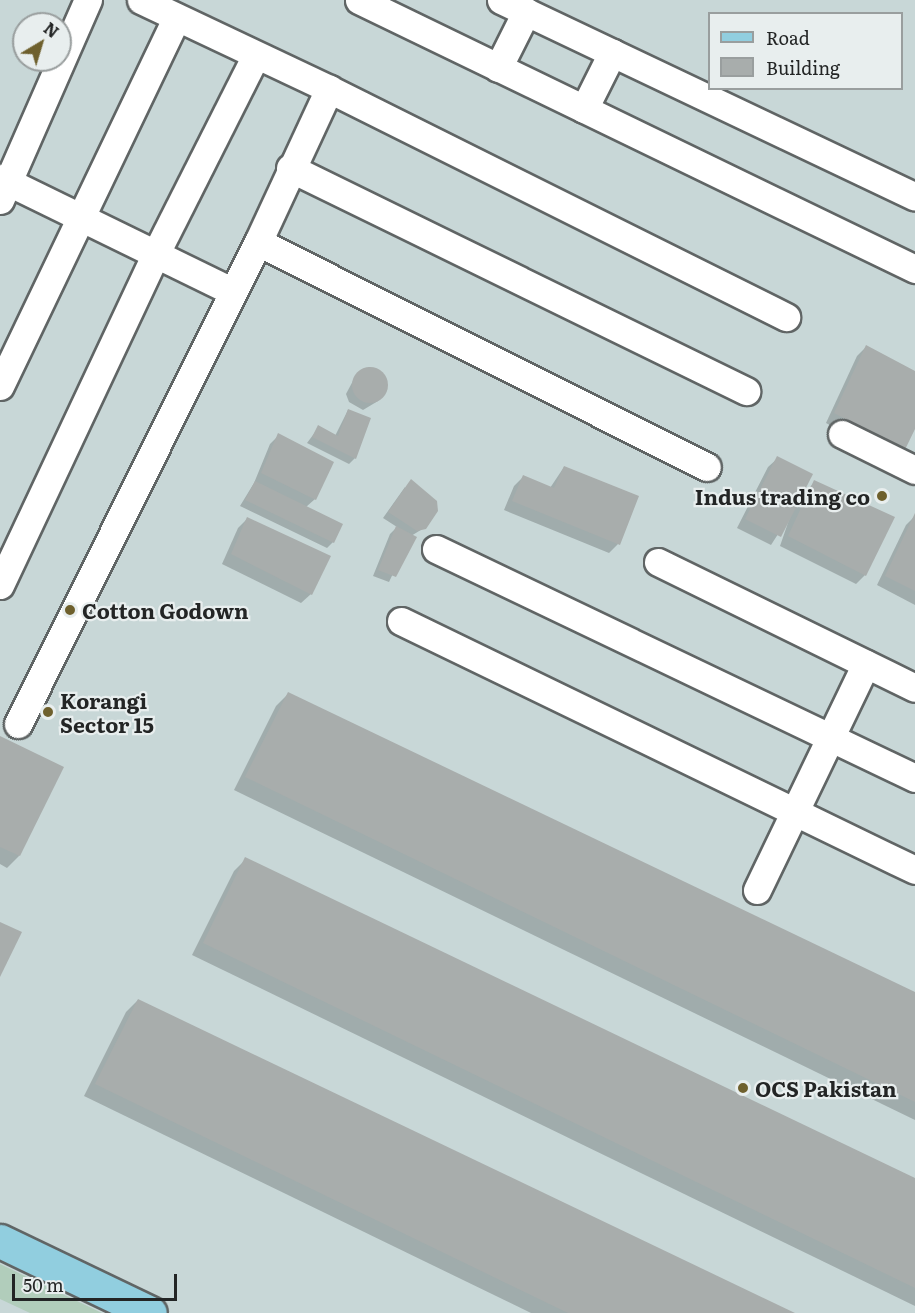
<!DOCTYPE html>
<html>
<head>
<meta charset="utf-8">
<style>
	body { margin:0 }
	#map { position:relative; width:915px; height:1313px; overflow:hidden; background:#dbe1e1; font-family:Literata,serif }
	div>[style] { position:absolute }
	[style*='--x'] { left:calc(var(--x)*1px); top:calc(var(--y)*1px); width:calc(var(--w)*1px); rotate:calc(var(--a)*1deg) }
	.built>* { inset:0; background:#c8d7d7 }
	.green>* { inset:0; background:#b1cdbb }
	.shadow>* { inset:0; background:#0003 }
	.building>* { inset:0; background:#a8adac }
	.round { border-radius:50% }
	.roads { filter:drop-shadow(2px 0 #606565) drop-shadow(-2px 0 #606565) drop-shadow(0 2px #606565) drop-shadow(0 -2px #606565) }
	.minor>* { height:27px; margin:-13.5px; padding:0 13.5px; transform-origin:13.5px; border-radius:13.5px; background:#fff }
	.major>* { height:33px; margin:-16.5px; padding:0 16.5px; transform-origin:16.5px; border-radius:16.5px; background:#91cedf }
	.dots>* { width:16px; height:16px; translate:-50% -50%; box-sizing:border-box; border:3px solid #e8eeee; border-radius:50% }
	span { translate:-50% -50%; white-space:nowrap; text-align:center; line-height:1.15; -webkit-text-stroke:4.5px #e8eeee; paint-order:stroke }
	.poi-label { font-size:21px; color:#232525; font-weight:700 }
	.right { translate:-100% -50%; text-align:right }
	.left { translate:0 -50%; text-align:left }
	.legend { position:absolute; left:708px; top:12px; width:195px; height:78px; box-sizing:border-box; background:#e8eeee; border:2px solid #999e9e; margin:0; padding:8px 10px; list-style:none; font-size:18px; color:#232525 }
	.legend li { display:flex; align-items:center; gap:12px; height:30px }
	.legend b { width:30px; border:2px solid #999e9e }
	.north { position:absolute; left:12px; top:12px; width:60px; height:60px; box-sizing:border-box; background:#e8eeee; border:2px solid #999e9e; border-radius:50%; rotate:38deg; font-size:16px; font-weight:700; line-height:24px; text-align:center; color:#232525 }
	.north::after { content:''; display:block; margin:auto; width:21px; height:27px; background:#6e602d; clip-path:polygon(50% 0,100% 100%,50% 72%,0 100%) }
	.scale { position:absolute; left:12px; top:1274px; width:165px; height:27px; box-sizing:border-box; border:3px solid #232525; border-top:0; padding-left:8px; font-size:18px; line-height:21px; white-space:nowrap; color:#232525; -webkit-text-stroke:4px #e8eeee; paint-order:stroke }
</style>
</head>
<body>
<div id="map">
	<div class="built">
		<i style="clip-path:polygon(evenodd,0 0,915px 0,915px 1313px,0 1313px,0 0,710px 14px,902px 14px,902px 88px,710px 88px,710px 14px,0 0,24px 24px,60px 24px,60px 60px,24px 60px,24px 24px)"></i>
	</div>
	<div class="green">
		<i style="clip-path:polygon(0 1264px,102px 1313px,30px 1313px,0 1299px)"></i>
	</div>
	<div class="shadow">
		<i style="clip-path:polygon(866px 347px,915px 373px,915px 425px,860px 441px,826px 423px,857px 356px)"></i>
		<i style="clip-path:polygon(369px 367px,384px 376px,387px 383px,378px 401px,363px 410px,349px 402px,346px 394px,355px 377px)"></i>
		<i style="clip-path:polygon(348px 410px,355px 458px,349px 464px,307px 443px,319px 427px,335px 436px)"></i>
		<i style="clip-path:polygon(279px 435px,315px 499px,306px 507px,333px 542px,327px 548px,240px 506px,254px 483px,270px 444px)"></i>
		<i style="clip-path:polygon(778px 458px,802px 495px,815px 482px,865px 575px,856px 584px,780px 546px,791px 514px,771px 545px,737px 528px,768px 467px)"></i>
		<i style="clip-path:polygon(564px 467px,618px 544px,609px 553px,504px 510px,514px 486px,523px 477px,550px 488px)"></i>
		<i style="clip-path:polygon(405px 487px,424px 528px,411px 536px,389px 582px,373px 576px,390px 534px,397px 527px,383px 518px)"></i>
		<i style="clip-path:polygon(915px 516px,915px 605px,877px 585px,906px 525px)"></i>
		<i style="clip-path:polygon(247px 519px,329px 557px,311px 594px,301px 603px,222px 564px,238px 528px)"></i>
		<i style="clip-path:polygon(288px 694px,915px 994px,915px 1120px,234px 790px,276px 706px)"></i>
		<i style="clip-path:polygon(0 738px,19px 856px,7px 868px,0 864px)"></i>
		<i style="clip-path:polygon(246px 859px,915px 1179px,915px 1306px,192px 955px,234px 871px)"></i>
		<i style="clip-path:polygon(138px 1000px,792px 1313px,531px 1313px,84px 1096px,126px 1012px)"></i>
	</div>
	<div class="building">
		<i style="clip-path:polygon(866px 345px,915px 371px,915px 429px,900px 460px,863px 443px,868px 431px,834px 413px)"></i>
		<i class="round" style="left:352px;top:367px;width:36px;height:36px"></i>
		<i style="clip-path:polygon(348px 409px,371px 418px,356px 459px,312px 437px,318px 425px,338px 436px)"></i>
		<i style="clip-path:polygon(278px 433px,334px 462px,316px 500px,261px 473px)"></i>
		<i style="clip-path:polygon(777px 456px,813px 474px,781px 537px,745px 519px)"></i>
		<i style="clip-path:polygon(564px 466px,639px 496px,620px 545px,512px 501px,523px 475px,554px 488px)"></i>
		<i style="clip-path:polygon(411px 479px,437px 501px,438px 511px,426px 529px,417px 531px,388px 512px)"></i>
		<i style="clip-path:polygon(814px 480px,895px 517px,866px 576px,788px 536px)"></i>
		<i style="clip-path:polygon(255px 481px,343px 524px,334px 543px,245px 500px)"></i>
		<i style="clip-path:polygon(915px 513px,915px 591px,885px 576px)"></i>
		<i style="clip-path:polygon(247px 517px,331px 556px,312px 595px,231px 554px)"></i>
		<i style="clip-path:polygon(396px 526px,417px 537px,396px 577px,378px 570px)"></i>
		<i style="clip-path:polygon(288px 692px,915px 992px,915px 1102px,245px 777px)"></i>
		<i style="clip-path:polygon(0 736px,64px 767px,20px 856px,0 847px)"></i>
		<i style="clip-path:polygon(245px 857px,915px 1178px,915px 1288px,203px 943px)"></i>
		<i style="clip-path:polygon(0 922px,22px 932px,0 977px)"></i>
		<i style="clip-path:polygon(138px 999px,795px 1313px,568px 1313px,95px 1084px)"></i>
	</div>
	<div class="roads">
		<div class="minor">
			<i style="--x:141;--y:0;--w:208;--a:25.3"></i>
			<i style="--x:329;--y:89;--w:511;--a:26.51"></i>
			<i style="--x:359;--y:0;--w:618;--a:25.82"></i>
			<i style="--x:501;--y:0;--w:458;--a:25.4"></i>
			<i style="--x:498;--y:68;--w:63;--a:-63.4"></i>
			<i style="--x:584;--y:109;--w:63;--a:-63.4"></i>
			<i style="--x:290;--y:168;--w:508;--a:26.06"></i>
			<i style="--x:0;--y:178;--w:258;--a:26"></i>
			<i style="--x:0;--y:200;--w:219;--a:-66.3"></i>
			<i style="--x:258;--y:242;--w:502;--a:26.62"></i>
			<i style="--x:0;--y:386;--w:408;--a:-64.4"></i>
			<i style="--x:842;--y:434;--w:81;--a:26.3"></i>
			<i style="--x:436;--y:549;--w:531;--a:25.55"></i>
			<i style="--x:658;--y:562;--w:286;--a:26.1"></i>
			<i style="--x:0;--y:585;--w:369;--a:-64.8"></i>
			<i style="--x:157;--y:251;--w:217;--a:-63.2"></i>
			<i style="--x:401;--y:621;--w:571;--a:25.85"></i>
			<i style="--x:18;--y:724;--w:538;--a:-63.53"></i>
			<i style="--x:258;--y:242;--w:169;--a:-65.1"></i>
			<i style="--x:757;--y:890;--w:251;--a:-64.3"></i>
		</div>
		<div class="major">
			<i style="--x:0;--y:1241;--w:166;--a:25.6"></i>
		</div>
	</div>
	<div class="dots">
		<i style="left:882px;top:496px;background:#6e602d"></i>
		<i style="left:70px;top:610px;background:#6e602d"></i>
		<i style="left:48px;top:712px;background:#6e602d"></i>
		<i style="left:743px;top:1088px;background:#6e602d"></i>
	</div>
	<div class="poi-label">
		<span class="right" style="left:870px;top:496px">Indus trading co</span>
		<span class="left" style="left:82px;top:610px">Cotton Godown</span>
		<span class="left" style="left:60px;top:712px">Korangi<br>Sector 15</span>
		<span class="left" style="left:755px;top:1088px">OCS Pakistan</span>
	</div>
	<ul class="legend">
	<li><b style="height:8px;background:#91cedf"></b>Road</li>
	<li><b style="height:16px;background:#a8adac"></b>Building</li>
	</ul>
	<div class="north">N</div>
	<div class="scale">50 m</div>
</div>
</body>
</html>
